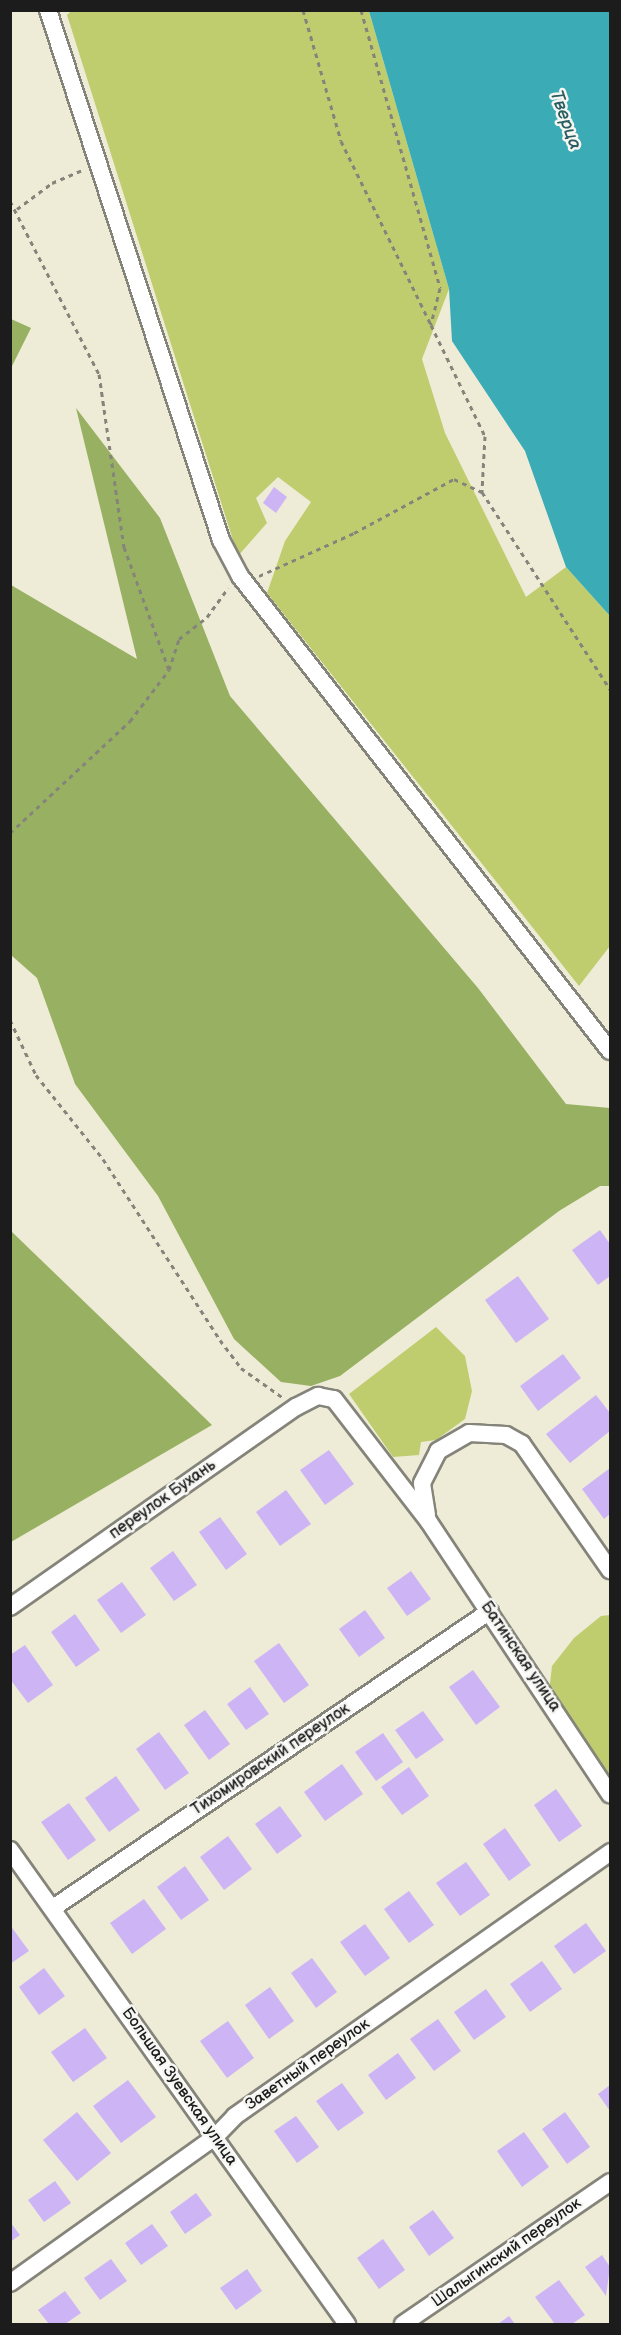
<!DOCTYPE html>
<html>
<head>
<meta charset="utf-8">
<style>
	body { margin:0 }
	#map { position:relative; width:621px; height:2335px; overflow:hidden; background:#eeebd7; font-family:"Balsamiq Sans",sans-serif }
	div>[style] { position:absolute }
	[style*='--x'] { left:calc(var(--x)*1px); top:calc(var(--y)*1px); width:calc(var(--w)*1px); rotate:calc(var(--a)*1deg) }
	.green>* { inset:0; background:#c0cd6f }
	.forest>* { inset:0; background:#98b062 }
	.water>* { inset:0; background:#3bacb6 }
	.building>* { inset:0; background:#cdb5f5 }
	.path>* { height:3px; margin-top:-1.5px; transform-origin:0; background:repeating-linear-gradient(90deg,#85847a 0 4.5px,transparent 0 9px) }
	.roads { filter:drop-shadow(2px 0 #85847a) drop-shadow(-2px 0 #85847a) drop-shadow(0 2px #85847a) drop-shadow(0 -2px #85847a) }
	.minor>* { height:16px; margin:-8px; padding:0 8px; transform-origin:8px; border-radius:8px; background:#fff }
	span { translate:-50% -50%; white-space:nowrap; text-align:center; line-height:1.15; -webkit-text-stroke:5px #f6f6f2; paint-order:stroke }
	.street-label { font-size:16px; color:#1c1c1c }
	.water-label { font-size:18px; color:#2a5d61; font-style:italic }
	.frame { position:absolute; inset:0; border:12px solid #1c1c1c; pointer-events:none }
</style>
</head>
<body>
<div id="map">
	<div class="green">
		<i style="clip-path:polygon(72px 10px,369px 11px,449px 289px,422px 359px,445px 433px,526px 597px,566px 567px,610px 616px,610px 946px,579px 986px,267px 593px,285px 541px,311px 502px,278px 477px,256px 498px,267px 523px,238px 556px,67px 15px)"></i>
		<i style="clip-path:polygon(436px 1327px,465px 1356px,472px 1391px,465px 1419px,436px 1440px,421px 1442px,419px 1455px,393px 1457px,349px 1394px)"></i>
		<i style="clip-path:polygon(610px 1615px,610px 1780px,549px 1692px,552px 1666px,574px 1638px,601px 1616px)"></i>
	</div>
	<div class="forest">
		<i style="clip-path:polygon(11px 319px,31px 328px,11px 368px)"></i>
		<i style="clip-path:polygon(76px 408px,160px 518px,230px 696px,478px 988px,566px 1104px,610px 1108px,610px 1186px,600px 1186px,559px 1211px,340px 1376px,311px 1386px,281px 1382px,234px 1339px,158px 1196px,75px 1084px,37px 978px,11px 955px,11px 585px,137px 659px)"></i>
		<i style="clip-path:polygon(11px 1231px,212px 1425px,11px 1542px,10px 1542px)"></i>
	</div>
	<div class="water">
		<i style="clip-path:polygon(369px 11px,610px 11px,610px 616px,566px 567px,525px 451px,452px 341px,449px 289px)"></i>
	</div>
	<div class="building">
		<i style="clip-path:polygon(274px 487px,287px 497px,276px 513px,263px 503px)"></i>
		<i style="clip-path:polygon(600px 1230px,610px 1244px,610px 1276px,598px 1285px,572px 1250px)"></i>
		<i style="clip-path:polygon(518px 1276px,549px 1319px,516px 1343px,485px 1300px)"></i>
		<i style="clip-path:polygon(563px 1354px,581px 1378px,538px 1411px,520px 1386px)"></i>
		<i style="clip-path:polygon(596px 1395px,610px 1413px,610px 1431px,570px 1463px,546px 1434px)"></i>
		<i style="clip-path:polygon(329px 1450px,354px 1484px,325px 1505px,300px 1470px)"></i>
		<i style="clip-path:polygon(610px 1468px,610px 1514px,604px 1519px,582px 1489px)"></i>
		<i style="clip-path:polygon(286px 1490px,311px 1524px,280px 1546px,256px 1512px)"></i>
		<i style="clip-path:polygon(220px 1517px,247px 1554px,226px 1570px,199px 1532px)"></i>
		<i style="clip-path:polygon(173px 1551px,197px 1585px,174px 1601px,150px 1568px)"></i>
		<i style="clip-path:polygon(411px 1571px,431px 1599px,407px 1616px,387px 1588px)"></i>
		<i style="clip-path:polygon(122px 1582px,146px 1615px,121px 1633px,97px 1600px)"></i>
		<i style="clip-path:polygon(365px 1610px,385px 1638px,359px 1657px,339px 1629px)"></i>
		<i style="clip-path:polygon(75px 1614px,100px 1650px,76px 1667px,51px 1632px)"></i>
		<i style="clip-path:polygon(279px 1643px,309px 1685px,284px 1703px,254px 1661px)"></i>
		<i style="clip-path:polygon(25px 1645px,53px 1685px,28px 1703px,10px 1679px,10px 1655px)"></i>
		<i style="clip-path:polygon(473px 1670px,500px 1707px,476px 1725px,449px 1687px)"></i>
		<i style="clip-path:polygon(250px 1687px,269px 1714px,246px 1730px,227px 1704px)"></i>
		<i style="clip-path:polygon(205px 1710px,230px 1744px,209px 1760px,184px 1725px)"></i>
		<i style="clip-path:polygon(423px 1711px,444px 1740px,416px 1759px,395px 1730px)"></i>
		<i style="clip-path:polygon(159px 1732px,189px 1773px,165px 1790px,136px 1749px)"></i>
		<i style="clip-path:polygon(383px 1733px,403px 1762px,376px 1781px,355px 1752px)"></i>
		<i style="clip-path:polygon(342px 1764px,363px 1794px,325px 1821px,304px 1792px)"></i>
		<i style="clip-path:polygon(409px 1767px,429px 1796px,402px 1815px,381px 1787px)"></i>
		<i style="clip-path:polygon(116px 1776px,140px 1810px,109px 1832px,85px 1798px)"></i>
		<i style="clip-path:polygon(556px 1789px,582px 1826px,559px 1842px,534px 1805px)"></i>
		<i style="clip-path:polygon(69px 1803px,96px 1840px,68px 1860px,41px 1822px)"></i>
		<i style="clip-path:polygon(280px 1806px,302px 1836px,277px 1854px,255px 1824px)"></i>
		<i style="clip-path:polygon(505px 1828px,531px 1865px,509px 1881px,483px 1844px)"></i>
		<i style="clip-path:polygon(228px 1836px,252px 1869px,224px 1890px,200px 1857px)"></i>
		<i style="clip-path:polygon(466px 1862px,490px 1895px,460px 1916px,436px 1883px)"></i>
		<i style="clip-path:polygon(185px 1866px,209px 1900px,181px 1920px,157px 1887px)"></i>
		<i style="clip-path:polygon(409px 1891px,434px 1925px,409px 1943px,384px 1909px)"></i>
		<i style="clip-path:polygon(144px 1899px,166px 1929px,132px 1954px,110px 1923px)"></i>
		<i style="clip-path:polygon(586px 1923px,606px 1951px,574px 1974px,554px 1946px)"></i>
		<i style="clip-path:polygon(365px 1924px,390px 1958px,365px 1976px,340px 1942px)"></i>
		<i style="clip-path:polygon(10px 1925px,29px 1951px,10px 1964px)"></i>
		<i style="clip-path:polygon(312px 1958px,337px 1992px,316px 2008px,291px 1973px)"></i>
		<i style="clip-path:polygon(542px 1961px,562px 1989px,530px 2012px,510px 1984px)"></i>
		<i style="clip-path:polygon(44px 1968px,65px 1996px,39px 2015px,19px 1987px)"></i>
		<i style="clip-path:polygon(270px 1987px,294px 2021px,269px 2039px,245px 2005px)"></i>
		<i style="clip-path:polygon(486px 1989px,506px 2017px,474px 2040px,454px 2012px)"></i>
		<i style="clip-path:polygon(438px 2019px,461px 2051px,434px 2071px,410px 2039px)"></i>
		<i style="clip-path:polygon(228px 2021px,254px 2058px,227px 2078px,200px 2041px)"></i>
		<i style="clip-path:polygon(85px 2028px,107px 2058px,73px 2082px,51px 2052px)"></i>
		<i style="clip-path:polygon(398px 2053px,416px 2078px,386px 2100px,368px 2075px)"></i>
		<i style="clip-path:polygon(128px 2080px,156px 2117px,121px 2143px,93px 2106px)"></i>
		<i style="clip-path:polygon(342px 2083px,364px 2113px,338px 2131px,316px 2101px)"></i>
		<i style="clip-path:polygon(610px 2085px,610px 2111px,598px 2094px)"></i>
		<i style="clip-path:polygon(77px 2112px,111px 2153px,77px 2181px,43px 2140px)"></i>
		<i style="clip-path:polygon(565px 2112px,590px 2147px,567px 2164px,542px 2129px)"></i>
		<i style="clip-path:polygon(296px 2116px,319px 2147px,297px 2163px,274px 2131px)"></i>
		<i style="clip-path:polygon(524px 2132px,549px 2167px,522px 2187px,497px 2151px)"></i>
		<i style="clip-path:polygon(55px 2181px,71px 2203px,44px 2222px,28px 2200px)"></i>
		<i style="clip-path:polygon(196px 2193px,212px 2215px,185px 2234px,170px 2212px)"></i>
		<i style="clip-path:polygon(433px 2210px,454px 2238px,429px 2256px,409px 2227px)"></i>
		<i style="clip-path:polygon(10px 2222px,20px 2235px,10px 2242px)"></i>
		<i style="clip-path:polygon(152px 2224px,168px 2246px,141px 2265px,125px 2243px)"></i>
		<i style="clip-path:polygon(383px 2239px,405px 2270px,379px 2289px,357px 2258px)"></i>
		<i style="clip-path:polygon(602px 2255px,610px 2267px,606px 2296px,585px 2267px)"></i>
		<i style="clip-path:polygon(111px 2259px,127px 2281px,100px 2300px,84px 2278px)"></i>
		<i style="clip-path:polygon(247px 2269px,262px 2291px,236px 2310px,220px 2288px)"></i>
		<i style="clip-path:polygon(559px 2280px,585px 2315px,572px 2324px,555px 2324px,535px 2297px)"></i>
		<i style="clip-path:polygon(65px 2291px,81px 2313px,65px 2324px,49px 2324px,38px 2310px)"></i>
		<i style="clip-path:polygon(509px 2316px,515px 2324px,498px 2324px)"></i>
	</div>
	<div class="path">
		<i style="--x:303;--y:10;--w:136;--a:73.8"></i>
		<i style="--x:341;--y:141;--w:203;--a:63.9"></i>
		<i style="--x:361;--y:10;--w:289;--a:74.1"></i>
		<i style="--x:440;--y:288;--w:38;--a:104"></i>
		<i style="--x:431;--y:325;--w:123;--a:64.1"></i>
		<i style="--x:485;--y:436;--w:56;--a:93.1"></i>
		<i style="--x:10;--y:201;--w:195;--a:62.8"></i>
		<i style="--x:99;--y:374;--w:175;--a:81.8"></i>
		<i style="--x:124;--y:547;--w:131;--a:69.9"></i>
		<i style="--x:17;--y:209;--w:44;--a:-36.6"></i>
		<i style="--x:52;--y:183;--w:34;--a:-23"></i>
		<i style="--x:259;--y:576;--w:104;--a:-24.4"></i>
		<i style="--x:354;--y:533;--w:114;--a:-28.4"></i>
		<i style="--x:454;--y:479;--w:31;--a:25"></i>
		<i style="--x:482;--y:492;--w:235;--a:57"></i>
		<i style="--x:10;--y:833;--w:164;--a:-43"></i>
		<i style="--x:130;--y:721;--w:64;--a:-52.6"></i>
		<i style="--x:169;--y:670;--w:33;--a:-72"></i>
		<i style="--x:179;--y:639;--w:36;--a:-38"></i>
		<i style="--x:207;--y:617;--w:36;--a:-54"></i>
		<i style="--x:10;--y:1020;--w:61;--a:64.7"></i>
		<i style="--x:36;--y:1075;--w:107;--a:51.4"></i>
		<i style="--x:103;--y:1159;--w:216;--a:57.1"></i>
		<i style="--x:220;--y:1340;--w:35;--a:53"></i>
		<i style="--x:241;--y:1368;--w:50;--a:35.3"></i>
	</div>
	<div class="roads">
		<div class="minor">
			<i style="--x:48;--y:10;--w:558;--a:71.92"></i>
			<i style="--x:221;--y:540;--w:41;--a:62.2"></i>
			<i style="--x:240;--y:576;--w:602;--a:52.08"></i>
			<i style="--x:427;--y:1515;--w:32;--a:-99"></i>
			<i style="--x:422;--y:1483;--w:36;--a:-63"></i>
			<i style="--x:438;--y:1451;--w:36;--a:-30"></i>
			<i style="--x:469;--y:1433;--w:37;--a:3"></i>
			<i style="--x:506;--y:1435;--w:18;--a:29"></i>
			<i style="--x:522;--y:1444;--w:154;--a:55.1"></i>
			<i style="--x:10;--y:1607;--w:349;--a:-35"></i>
			<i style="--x:296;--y:1407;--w:25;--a:-27"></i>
			<i style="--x:318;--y:1396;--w:16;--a:11"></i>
			<i style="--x:334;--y:1399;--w:155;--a:52.3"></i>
			<i style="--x:429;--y:1522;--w:327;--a:56.4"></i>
			<i style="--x:10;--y:1850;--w:582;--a:54.59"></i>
			<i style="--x:53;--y:1908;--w:528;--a:-34.2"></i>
			<i style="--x:10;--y:2283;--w:252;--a:-35.5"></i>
			<i style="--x:215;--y:2137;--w:29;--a:-46"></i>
			<i style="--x:235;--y:2116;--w:459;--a:-35.1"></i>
			<i style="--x:403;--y:2324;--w:251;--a:-34.4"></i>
		</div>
	</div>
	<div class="street-label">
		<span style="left:163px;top:1500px;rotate:-35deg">переулок Бухань</span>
		<span style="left:520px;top:1657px;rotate:56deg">Батинская улица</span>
		<span style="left:271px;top:1760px;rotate:-34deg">Тихомировский переулок</span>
		<span style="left:308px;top:2065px;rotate:-35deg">Заветный переулок</span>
		<span style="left:179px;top:2087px;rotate:55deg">Большая Зуевская улица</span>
		<span style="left:507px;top:2253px;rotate:-35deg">Шалыгинский переулок</span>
	</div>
	<div class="water-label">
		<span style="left:565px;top:120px;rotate:70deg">Тверца</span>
	</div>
	<div class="frame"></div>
</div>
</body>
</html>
